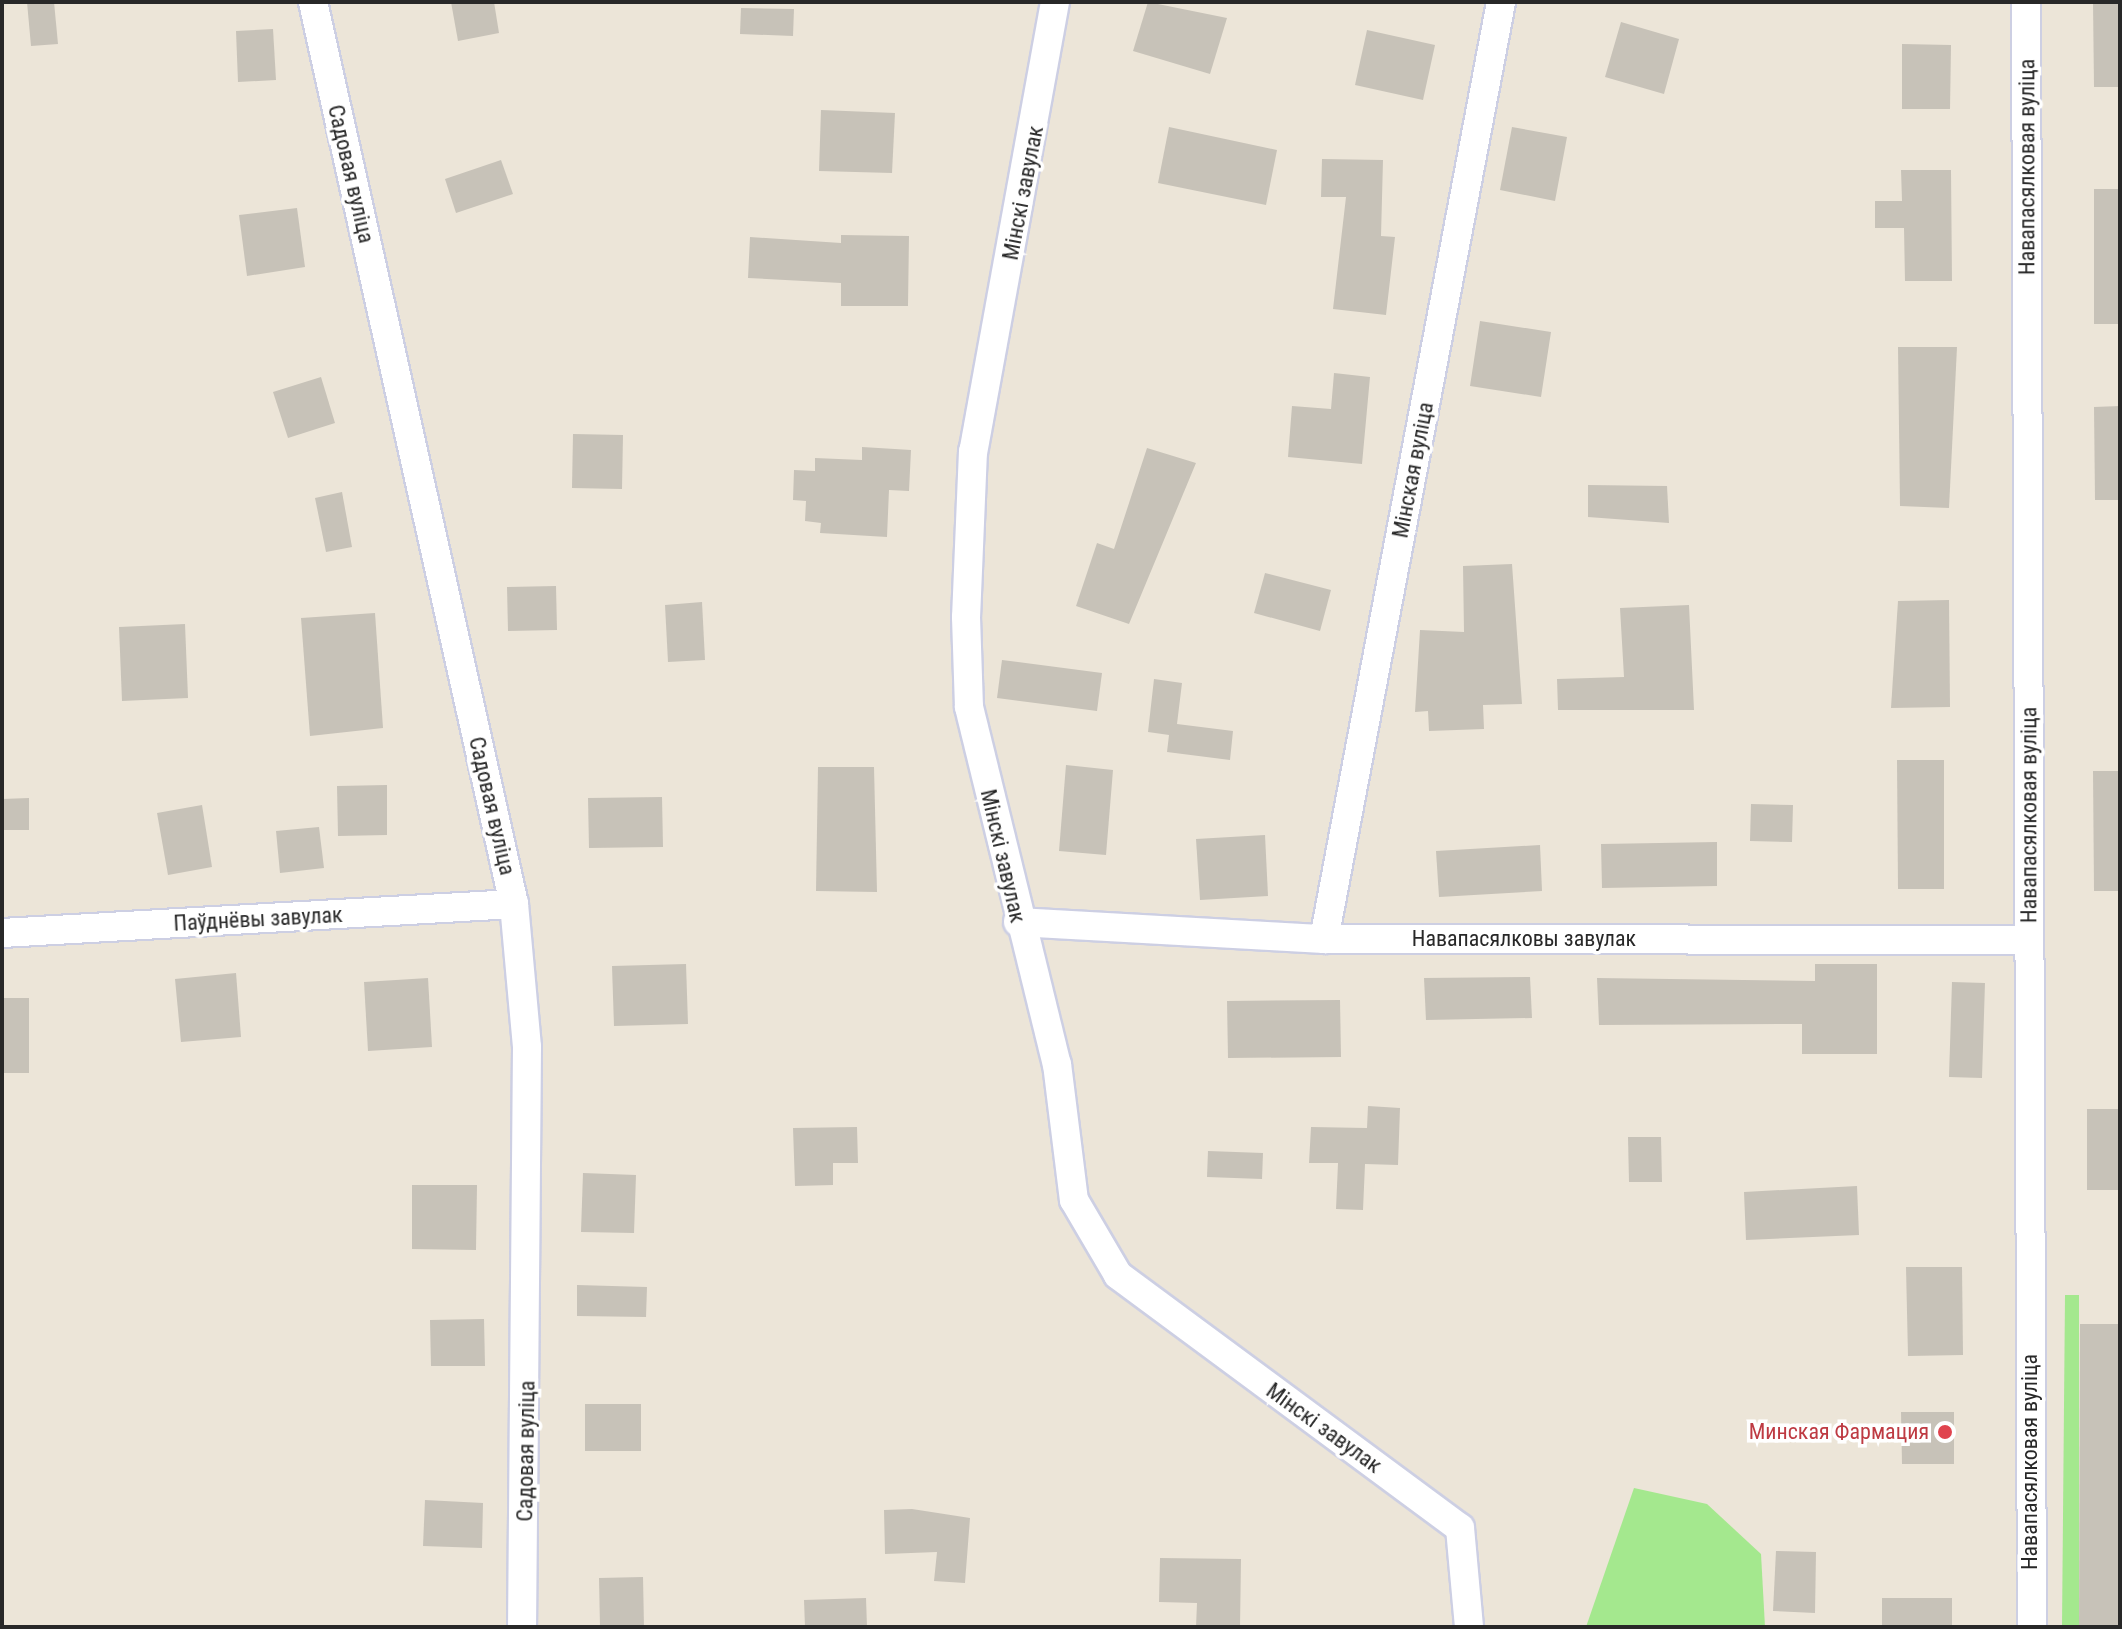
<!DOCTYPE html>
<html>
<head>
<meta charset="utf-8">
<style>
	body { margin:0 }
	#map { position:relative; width:2122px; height:1629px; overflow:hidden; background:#ece5d8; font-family:"Roboto Condensed",sans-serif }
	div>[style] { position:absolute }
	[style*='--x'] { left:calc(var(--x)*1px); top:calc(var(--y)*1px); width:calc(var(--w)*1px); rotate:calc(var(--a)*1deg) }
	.green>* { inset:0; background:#a4e88e }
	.building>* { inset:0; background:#c7c2b8 }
	.roads { filter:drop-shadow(2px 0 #cdcfe3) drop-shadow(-2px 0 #cdcfe3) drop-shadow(0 2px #cdcfe3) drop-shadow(0 -2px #cdcfe3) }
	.minor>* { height:28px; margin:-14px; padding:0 14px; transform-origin:14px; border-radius:14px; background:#fff }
	.dots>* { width:22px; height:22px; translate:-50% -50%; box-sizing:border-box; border:4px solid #fff; border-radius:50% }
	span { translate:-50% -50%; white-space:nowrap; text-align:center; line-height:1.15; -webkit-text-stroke:7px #fff; paint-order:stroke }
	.street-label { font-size:22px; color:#282828 }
	.health-label { font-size:22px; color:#be3a42 }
	.right { translate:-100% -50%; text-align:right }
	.frame { position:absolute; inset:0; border:4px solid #282828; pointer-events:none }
</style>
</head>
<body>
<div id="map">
	<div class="green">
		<i style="clip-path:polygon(2065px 1295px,2079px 1295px,2079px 1627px,2062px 1627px)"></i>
		<i style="clip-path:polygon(1634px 1488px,1707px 1504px,1761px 1554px,1765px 1627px,1586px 1627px)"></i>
	</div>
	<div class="building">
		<i style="clip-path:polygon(27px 2px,54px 2px,58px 44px,31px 46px)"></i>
		<i style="clip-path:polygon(451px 2px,494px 2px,499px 33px,458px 41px)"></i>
		<i style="clip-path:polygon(1148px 2px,1227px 18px,1210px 74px,1133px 51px)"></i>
		<i style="clip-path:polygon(2093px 2px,2120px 2px,2120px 87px,2094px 87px)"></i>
		<i style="clip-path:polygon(741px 8px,794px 9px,793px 36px,740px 34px)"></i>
		<i style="clip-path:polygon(1621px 22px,1679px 39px,1664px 94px,1605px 77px)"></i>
		<i style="clip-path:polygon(273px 29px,276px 80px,238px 82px,236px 31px)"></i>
		<i style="clip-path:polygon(1367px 30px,1435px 45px,1423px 100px,1355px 85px)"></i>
		<i style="clip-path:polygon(1902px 44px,1951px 45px,1950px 109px,1902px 109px)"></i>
		<i style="clip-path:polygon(821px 110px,895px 113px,892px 173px,819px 171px)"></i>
		<i style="clip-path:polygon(1169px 127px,1277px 150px,1266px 205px,1158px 183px)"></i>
		<i style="clip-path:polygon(1512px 127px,1567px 137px,1555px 201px,1500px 190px)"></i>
		<i style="clip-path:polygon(1322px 159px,1383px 160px,1381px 236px,1395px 237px,1386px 315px,1333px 309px,1346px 197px,1321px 197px)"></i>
		<i style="clip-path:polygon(501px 160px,513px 194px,456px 213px,445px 179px)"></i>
		<i style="clip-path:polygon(1901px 170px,1951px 170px,1952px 281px,1905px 281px,1904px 228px,1875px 228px,1875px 201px,1902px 201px)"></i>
		<i style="clip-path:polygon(2094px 189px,2120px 189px,2120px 324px,2094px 324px)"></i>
		<i style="clip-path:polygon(297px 208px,305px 267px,247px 276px,239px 215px)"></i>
		<i style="clip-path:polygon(841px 235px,909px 236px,908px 306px,841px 306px,841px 283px,748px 278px,750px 237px,841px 243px)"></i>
		<i style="clip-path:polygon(1480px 321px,1551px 332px,1541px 397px,1470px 386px)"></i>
		<i style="clip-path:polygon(1898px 347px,1957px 347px,1949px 508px,1900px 506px)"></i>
		<i style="clip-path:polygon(1334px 373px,1370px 377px,1362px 464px,1288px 457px,1292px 406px,1331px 409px)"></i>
		<i style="clip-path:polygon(321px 377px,335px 423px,288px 438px,273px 392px)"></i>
		<i style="clip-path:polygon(2120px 406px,2120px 500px,2095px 500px,2094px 407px)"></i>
		<i style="clip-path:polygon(573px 434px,623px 435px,622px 489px,572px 488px)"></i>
		<i style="clip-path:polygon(862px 447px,911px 450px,909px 491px,889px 490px,887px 537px,820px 533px,821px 523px,805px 521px,806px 501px,793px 500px,794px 470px,815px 471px,815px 458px,862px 460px)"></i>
		<i style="clip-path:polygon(1147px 448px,1196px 463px,1129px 624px,1076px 606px,1097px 543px,1114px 549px)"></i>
		<i style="clip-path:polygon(1588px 485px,1667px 486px,1669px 523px,1588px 517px)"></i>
		<i style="clip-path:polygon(342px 492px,352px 547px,326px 552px,315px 498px)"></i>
		<i style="clip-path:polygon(1512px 564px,1522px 704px,1483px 705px,1484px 729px,1429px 731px,1428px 711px,1415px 712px,1420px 630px,1464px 632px,1463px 566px)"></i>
		<i style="clip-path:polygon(1265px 573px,1331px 590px,1320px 631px,1254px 613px)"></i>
		<i style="clip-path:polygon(556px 586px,557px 630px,508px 631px,507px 587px)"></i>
		<i style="clip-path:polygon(1949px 600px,1950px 707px,1891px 708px,1898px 601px)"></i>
		<i style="clip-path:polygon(702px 602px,705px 660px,668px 662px,665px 605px)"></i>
		<i style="clip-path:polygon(1689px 605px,1694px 710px,1558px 710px,1557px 679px,1624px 677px,1620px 608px)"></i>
		<i style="clip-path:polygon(375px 613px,383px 728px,310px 736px,301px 618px)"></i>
		<i style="clip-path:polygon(185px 624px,188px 698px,122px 701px,119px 627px)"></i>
		<i style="clip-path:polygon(1002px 660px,1102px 673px,1097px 711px,997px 698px)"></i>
		<i style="clip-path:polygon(1154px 679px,1182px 683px,1177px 724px,1233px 731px,1230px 760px,1167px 752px,1169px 735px,1148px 732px)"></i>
		<i style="clip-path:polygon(1897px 760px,1944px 760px,1944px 889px,1898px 889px)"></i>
		<i style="clip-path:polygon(1066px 765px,1113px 770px,1106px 855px,1059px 851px)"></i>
		<i style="clip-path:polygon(818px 767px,874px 767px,877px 892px,816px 891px)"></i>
		<i style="clip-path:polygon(2093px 771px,2120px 771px,2120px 891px,2094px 891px)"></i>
		<i style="clip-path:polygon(387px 785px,387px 835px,338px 836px,337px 786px)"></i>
		<i style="clip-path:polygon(662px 797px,663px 847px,589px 848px,588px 798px)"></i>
		<i style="clip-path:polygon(29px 798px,29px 830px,2px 830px,2px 799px)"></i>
		<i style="clip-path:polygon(1751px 804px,1793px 805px,1792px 842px,1750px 841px)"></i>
		<i style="clip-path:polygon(202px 805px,212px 867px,168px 875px,157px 813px)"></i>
		<i style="clip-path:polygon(319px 827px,324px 868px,280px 873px,276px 831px)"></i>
		<i style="clip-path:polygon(1265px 835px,1268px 896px,1200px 900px,1196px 839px)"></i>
		<i style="clip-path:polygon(1717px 842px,1717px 886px,1602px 888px,1601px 844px)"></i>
		<i style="clip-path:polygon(1540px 845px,1542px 891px,1439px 897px,1436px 851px)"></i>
		<i style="clip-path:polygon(686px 964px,688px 1024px,614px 1026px,612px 966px)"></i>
		<i style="clip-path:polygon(1815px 964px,1877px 964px,1877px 1054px,1802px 1054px,1802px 1024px,1599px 1025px,1597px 978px,1815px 981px)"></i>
		<i style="clip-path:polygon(236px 973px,241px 1037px,181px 1042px,175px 979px)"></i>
		<i style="clip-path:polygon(1530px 977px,1532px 1018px,1426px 1020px,1424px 978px)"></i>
		<i style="clip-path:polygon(428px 978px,432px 1047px,368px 1051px,364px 982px)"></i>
		<i style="clip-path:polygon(1952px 982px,1985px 983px,1982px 1078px,1949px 1077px)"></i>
		<i style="clip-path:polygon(2px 998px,29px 998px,29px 1073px,2px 1073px)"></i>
		<i style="clip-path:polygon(1340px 1000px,1341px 1057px,1228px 1058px,1227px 1001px)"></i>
		<i style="clip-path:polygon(1368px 1106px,1400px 1108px,1398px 1165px,1365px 1164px,1363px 1210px,1336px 1209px,1338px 1163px,1309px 1163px,1311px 1127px,1367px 1128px)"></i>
		<i style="clip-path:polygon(2087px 1109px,2120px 1109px,2120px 1190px,2087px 1190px)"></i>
		<i style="clip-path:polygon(857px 1127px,858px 1163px,833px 1163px,833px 1185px,795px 1186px,793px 1128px)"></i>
		<i style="clip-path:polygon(1628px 1137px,1661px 1137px,1662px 1182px,1629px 1182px)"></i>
		<i style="clip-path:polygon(1208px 1151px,1263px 1153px,1262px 1179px,1207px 1177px)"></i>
		<i style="clip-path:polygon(583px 1173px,636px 1175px,634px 1233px,581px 1232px)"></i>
		<i style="clip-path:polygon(412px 1185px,477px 1185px,476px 1250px,412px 1249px)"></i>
		<i style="clip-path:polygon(1857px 1186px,1859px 1235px,1746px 1240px,1744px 1192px)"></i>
		<i style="clip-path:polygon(1906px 1267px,1962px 1267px,1963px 1355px,1908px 1356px)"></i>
		<i style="clip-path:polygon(577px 1285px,647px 1287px,646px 1317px,577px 1316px)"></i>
		<i style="clip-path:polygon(484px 1319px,485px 1366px,431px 1366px,430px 1320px)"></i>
		<i style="clip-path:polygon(2080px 1324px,2120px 1324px,2120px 1627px,2079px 1627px)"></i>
		<i style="clip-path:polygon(585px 1404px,641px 1404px,641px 1451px,585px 1451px)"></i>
		<i style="clip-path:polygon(1901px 1412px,1954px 1412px,1954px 1464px,1902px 1464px)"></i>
		<i style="clip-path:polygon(425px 1500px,483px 1503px,482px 1548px,423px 1546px)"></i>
		<i style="clip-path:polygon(912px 1509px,970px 1518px,965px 1583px,934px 1581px,937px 1552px,885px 1554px,884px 1510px)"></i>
		<i style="clip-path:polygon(1776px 1551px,1816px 1552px,1815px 1613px,1773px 1611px)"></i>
		<i style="clip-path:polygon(1160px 1558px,1241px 1559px,1240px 1627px,1196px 1627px,1197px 1603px,1159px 1602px)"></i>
		<i style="clip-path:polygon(643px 1577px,644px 1627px,600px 1627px,599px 1578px)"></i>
		<i style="clip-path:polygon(866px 1598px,867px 1627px,805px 1627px,804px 1600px)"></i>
		<i style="clip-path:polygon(1882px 1598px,1952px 1598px,1952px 1627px,1882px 1627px)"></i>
	</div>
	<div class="roads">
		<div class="minor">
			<i style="--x:313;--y:2;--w:924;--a:77.44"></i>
			<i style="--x:514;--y:904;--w:144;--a:84.8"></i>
			<i style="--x:527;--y:1047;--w:580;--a:90.49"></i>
			<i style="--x:1055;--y:2;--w:456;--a:100.3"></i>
			<i style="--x:973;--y:451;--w:166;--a:92.4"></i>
			<i style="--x:966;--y:617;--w:90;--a:88.1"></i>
			<i style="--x:969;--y:707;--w:368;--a:76.2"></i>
			<i style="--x:1057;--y:1064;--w:137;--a:82.9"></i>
			<i style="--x:1074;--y:1200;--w:87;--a:59.6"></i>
			<i style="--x:1118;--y:1275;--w:425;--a:36.5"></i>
			<i style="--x:1460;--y:1528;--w:99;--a:84.8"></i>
			<i style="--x:2026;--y:2;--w:1625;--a:89.79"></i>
			<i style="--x:1018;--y:922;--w:306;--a:3.2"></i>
			<i style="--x:1324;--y:939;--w:705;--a:0.08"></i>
			<i style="--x:2;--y:933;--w:513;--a:-3.24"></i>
			<i style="--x:1324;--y:939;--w:954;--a:-79.3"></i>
		</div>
	</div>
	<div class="dots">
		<i style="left:1945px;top:1432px;background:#e0444e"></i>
	</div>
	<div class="street-label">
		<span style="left:2027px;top:167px;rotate:-90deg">Навапасялковая вуліца</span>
		<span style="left:351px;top:174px;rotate:77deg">Садовая вуліца</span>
		<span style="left:1023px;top:193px;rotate:-79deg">Мінскі завулак</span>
		<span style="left:1413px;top:470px;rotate:-79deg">Мінская вуліца</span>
		<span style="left:492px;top:806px;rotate:77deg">Садовая вуліца</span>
		<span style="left:2029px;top:815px;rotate:-90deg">Навапасялковая вуліца</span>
		<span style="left:1003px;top:856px;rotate:77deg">Мінскі завулак</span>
		<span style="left:258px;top:919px;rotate:-3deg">Паўднёвы завулак</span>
		<span style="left:1524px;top:939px">Навапасялковы завулак</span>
		<span style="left:1324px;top:1428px;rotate:36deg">Мінскі завулак</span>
		<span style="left:526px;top:1451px;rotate:-89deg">Садовая вуліца</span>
		<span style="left:2030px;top:1462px;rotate:-90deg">Навапасялковая вуліца</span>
	</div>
	<div class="health-label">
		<span class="right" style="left:1929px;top:1432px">Минская Фармация</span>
	</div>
	<div class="frame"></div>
</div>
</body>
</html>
